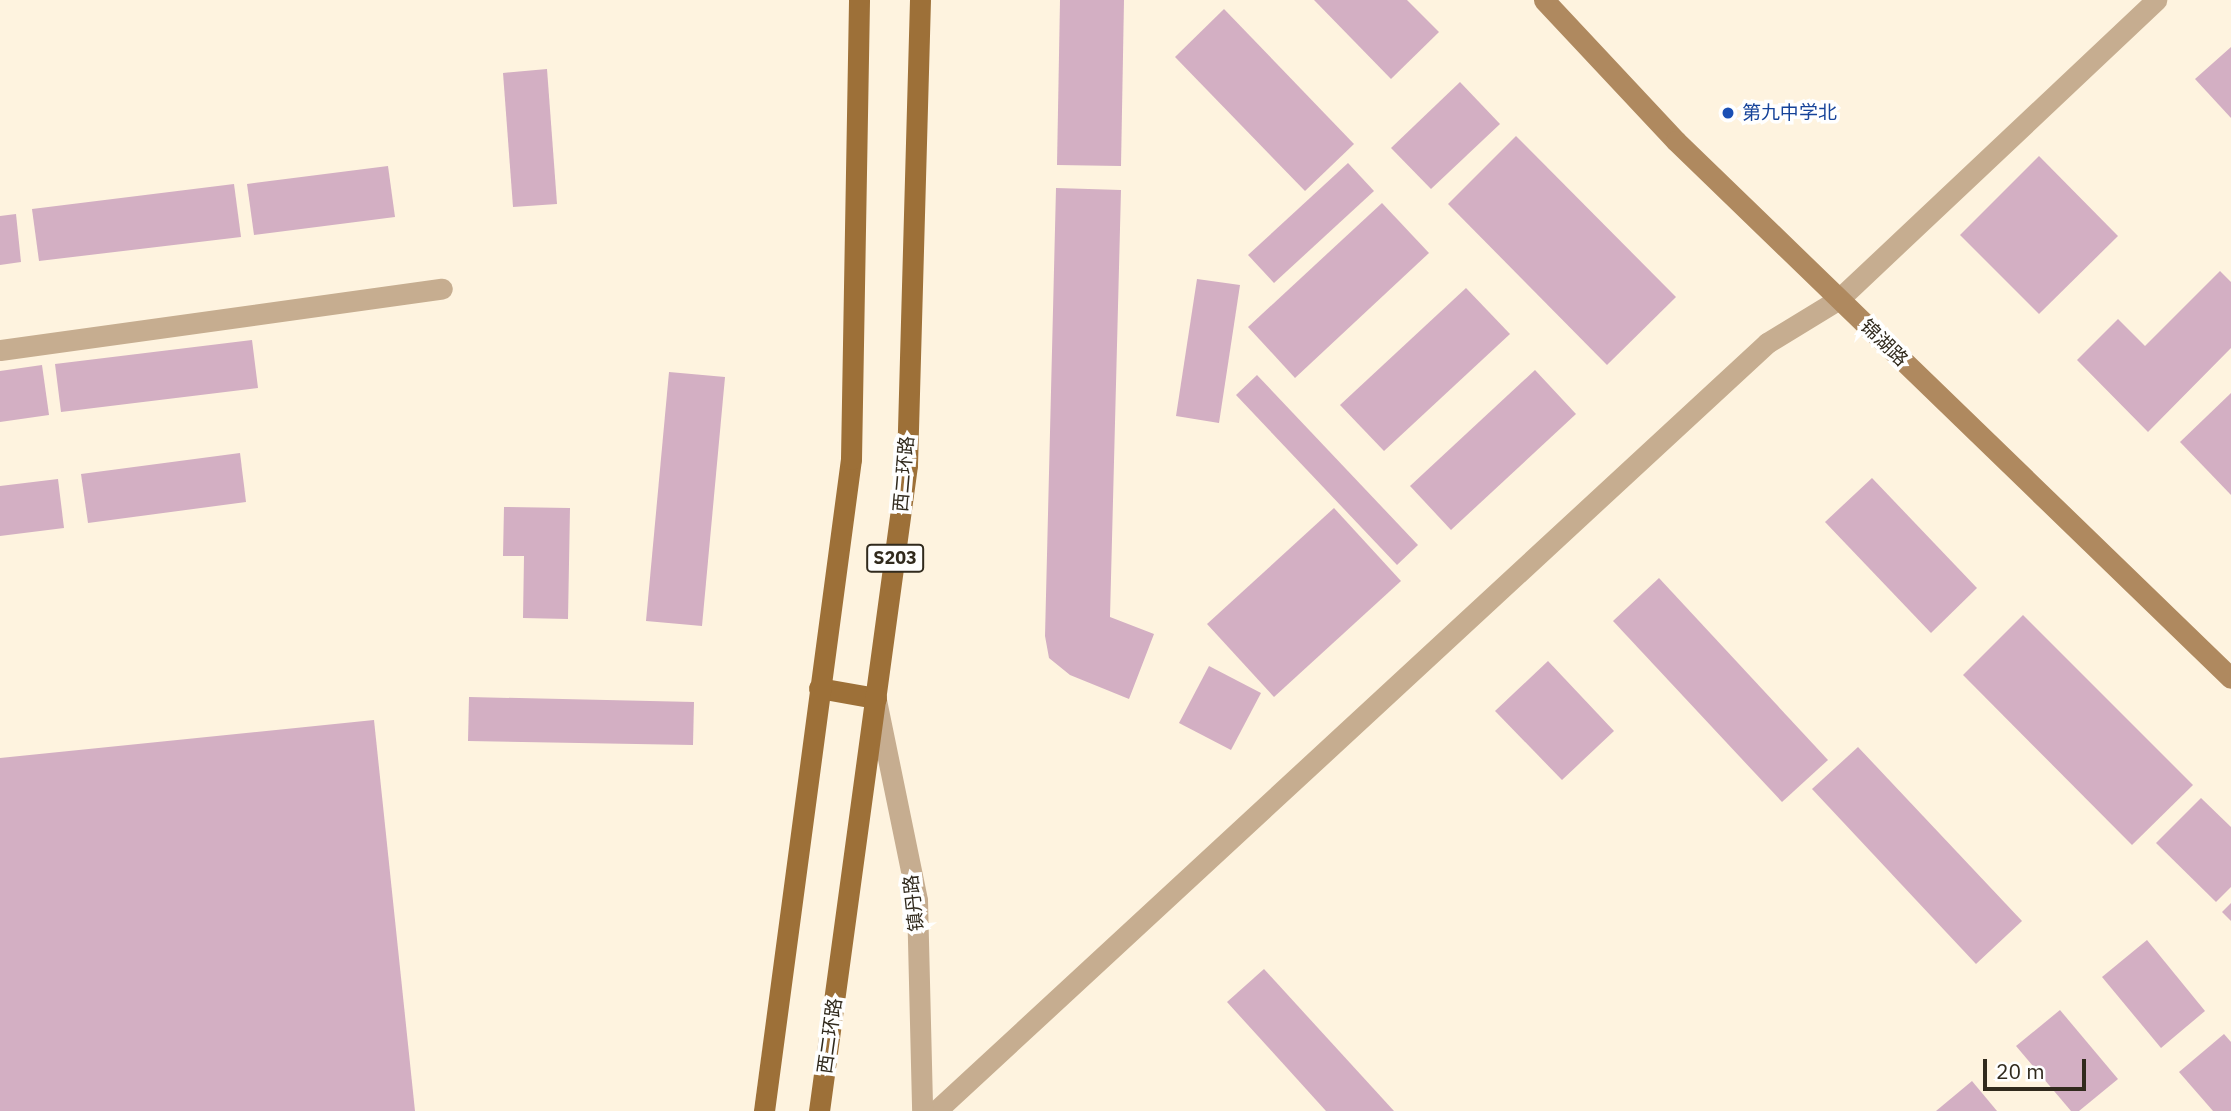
<!DOCTYPE html>
<html>
<head>
<meta charset="utf-8">
<style>
	body { margin:0 }
	#map { position:relative; width:2231px; height:1111px; overflow:hidden; background:#fef3df; font-family:"IBM Plex Sans","Noto Sans SC",sans-serif }
	div>[style] { position:absolute }
	[style*='--x'] { left:calc(var(--x)*1px); top:calc(var(--y)*1px); width:calc(var(--w)*1px); rotate:calc(var(--a)*1deg) }
	.building>* { inset:0; background:#d3afc3 }
	.minor>* { height:21px; margin:-10.5px; padding:0 10.5px; transform-origin:10.5px; border-radius:10.5px; background:#c6ad90 }
	.tertiary>* { height:21px; margin:-10.5px; padding:0 10.5px; transform-origin:10.5px; border-radius:10.5px; background:#c6ad90 }
	.secondary>* { height:21px; margin:-10.5px; padding:0 10.5px; transform-origin:10.5px; border-radius:10.5px; background:#af895f }
	.primary>* { height:21px; margin:-10.5px; padding:0 10.5px; transform-origin:10.5px; border-radius:10.5px; background:#9d7038 }
	.dots>* { width:19px; height:19px; translate:-50% -50%; box-sizing:border-box; border:4px solid #fff; border-radius:50% }
	span { translate:-50% -50%; white-space:nowrap; text-align:center; line-height:1.15; -webkit-text-stroke:7px #fff; paint-order:stroke }
	.shield-label span { padding:2px 5px; background:#fff; border:2px solid; border-radius:5px; -webkit-text-stroke-width:0 }
	.shield-label { font-size:18px; color:#312a1d; font-weight:700 }
	.transit-label { font-size:19px; color:#164399 }
	.left { translate:0 -50%; text-align:left }
	.street-label { font-size:19px; color:#312a1d }
	.scale { position:absolute; left:1983px; top:1059px; width:103px; height:32px; box-sizing:border-box; border:4px solid #312a1d; border-top:0; padding-left:9px; font-size:21px; line-height:24px; white-space:nowrap; color:#312a1d; -webkit-text-stroke:5px #fff; paint-order:stroke }
</style>
</head>
<body>
<div id="map">
	<div class="building">
		<i style="clip-path:polygon(1060px 0,1124px 0,1121px 166px,1057px 165px)"></i>
		<i style="clip-path:polygon(1314px 0,1407px 0,1439px 32px,1391px 79px)"></i>
		<i style="clip-path:polygon(1224px 9px,1354px 144px,1305px 191px,1175px 57px)"></i>
		<i style="clip-path:polygon(2231px 47px,2231px 118px,2195px 79px)"></i>
		<i style="clip-path:polygon(547px 69px,557px 204px,513px 207px,503px 73px)"></i>
		<i style="clip-path:polygon(1460px 82px,1500px 124px,1431px 189px,1391px 148px)"></i>
		<i style="clip-path:polygon(1516px 136px,1676px 297px,1607px 365px,1448px 204px)"></i>
		<i style="clip-path:polygon(2039px 156px,2118px 236px,2039px 314px,1960px 235px)"></i>
		<i style="clip-path:polygon(1348px 163px,1374px 191px,1274px 283px,1248px 255px)"></i>
		<i style="clip-path:polygon(388px 166px,395px 217px,254px 235px,247px 184px)"></i>
		<i style="clip-path:polygon(234px 184px,241px 237px,39px 261px,32px 209px)"></i>
		<i style="clip-path:polygon(1056px 188px,1121px 190px,1110px 617px,1154px 634px,1129px 699px,1070px 675px,1049px 658px,1045px 636px)"></i>
		<i style="clip-path:polygon(1382px 203px,1429px 253px,1295px 378px,1248px 327px)"></i>
		<i style="clip-path:polygon(16px 214px,21px 262px,0 265px,0 216px)"></i>
		<i style="clip-path:polygon(2220px 271px,2231px 282px,2231px 348px,2148px 432px,2077px 360px,2118px 319px,2145px 346px)"></i>
		<i style="clip-path:polygon(1197px 279px,1240px 285px,1219px 423px,1176px 416px)"></i>
		<i style="clip-path:polygon(1466px 288px,1510px 334px,1384px 451px,1340px 405px)"></i>
		<i style="clip-path:polygon(252px 340px,258px 388px,61px 412px,55px 364px)"></i>
		<i style="clip-path:polygon(42px 365px,49px 415px,0 422px,0 371px)"></i>
		<i style="clip-path:polygon(1535px 370px,1576px 414px,1451px 530px,1410px 486px)"></i>
		<i style="clip-path:polygon(669px 372px,725px 377px,702px 626px,646px 621px)"></i>
		<i style="clip-path:polygon(1257px 375px,1418px 545px,1397px 565px,1236px 395px)"></i>
		<i style="clip-path:polygon(2231px 393px,2231px 495px,2180px 442px)"></i>
		<i style="clip-path:polygon(240px 453px,246px 502px,88px 523px,81px 474px)"></i>
		<i style="clip-path:polygon(1872px 478px,1977px 588px,1931px 633px,1825px 522px)"></i>
		<i style="clip-path:polygon(58px 479px,64px 528px,0 536px,0 486px)"></i>
		<i style="clip-path:polygon(504px 507px,570px 508px,568px 619px,523px 618px,524px 556px,503px 556px)"></i>
		<i style="clip-path:polygon(1334px 508px,1401px 581px,1274px 697px,1207px 624px)"></i>
		<i style="clip-path:polygon(1659px 578px,1828px 760px,1782px 802px,1613px 621px)"></i>
		<i style="clip-path:polygon(2023px 615px,2193px 785px,2132px 845px,1963px 675px)"></i>
		<i style="clip-path:polygon(1548px 661px,1614px 731px,1562px 780px,1495px 711px)"></i>
		<i style="clip-path:polygon(1209px 666px,1261px 693px,1231px 750px,1179px 723px)"></i>
		<i style="clip-path:polygon(469px 697px,694px 702px,693px 745px,468px 741px)"></i>
		<i style="clip-path:polygon(374px 720px,415px 1111px,0 1111px,0 758px)"></i>
		<i style="clip-path:polygon(1858px 747px,2022px 921px,1976px 964px,1812px 789px)"></i>
		<i style="clip-path:polygon(2201px 798px,2231px 827px,2231px 887px,2216px 902px,2156px 843px)"></i>
		<i style="clip-path:polygon(2231px 903px,2231px 921px,2222px 912px)"></i>
		<i style="clip-path:polygon(2147px 940px,2205px 1011px,2161px 1048px,2102px 977px)"></i>
		<i style="clip-path:polygon(1264px 969px,1394px 1111px,1326px 1111px,1227px 1002px)"></i>
		<i style="clip-path:polygon(2060px 1010px,2118px 1079px,2079px 1111px,2071px 1111px,2016px 1046px)"></i>
		<i style="clip-path:polygon(2224px 1034px,2231px 1042px,2231px 1111px,2213px 1111px,2179px 1072px)"></i>
		<i style="clip-path:polygon(1972px 1081px,1997px 1111px,1936px 1111px)"></i>
	</div>
	<div class="minor">
		<i style="--x:0;--y:350;--w:446;--a:-7.9"></i>
		<i style="--x:936;--y:1111;--w:1132;--a:-42.74"></i>
		<i style="--x:1767;--y:343;--w:84;--a:-31.4"></i>
	</div>
	<div class="tertiary">
		<i style="--x:1839;--y:299;--w:436;--a:-43.3"></i>
		<i style="--x:876;--y:700;--w:204;--a:78.4"></i>
		<i style="--x:917;--y:900;--w:211;--a:88.6"></i>
	</div>
	<div class="secondary">
		<i style="--x:1544;--y:0;--w:193;--a:46.9"></i>
		<i style="--x:1676;--y:141;--w:772;--a:44.06"></i>
	</div>
	<div class="primary">
		<i style="--x:819;--y:688;--w:58;--a:10"></i>
		<i style="--x:764;--y:1111;--w:658;--a:-82.4"></i>
		<i style="--x:851;--y:459;--w:459;--a:-89"></i>
		<i style="--x:819;--y:1111;--w:652;--a:-82.24"></i>
		<i style="--x:907;--y:465;--w:465;--a:-88.4"></i>
	</div>
	<div class="dots">
		<i style="left:1728px;top:113px;background:#1a4fb4"></i>
	</div>
	<div class="shield-label">
		<span style="left:895px;top:558px">S203</span>
	</div>
	<div class="transit-label">
		<span class="left" style="left:1742px;top:113px">第九中学北</span>
	</div>
	<div class="street-label">
		<span style="left:1884px;top:343px;rotate:44deg">锦湖路</span>
		<span style="left:904px;top:474px;rotate:-85deg">西二环路</span>
		<span style="left:914px;top:903px;rotate:-96deg">镇丹路</span>
		<span style="left:830px;top:1036px;rotate:-82deg">西二环路</span>
	</div>
	<div class="scale">20 m</div>
</div>
</body>
</html>
